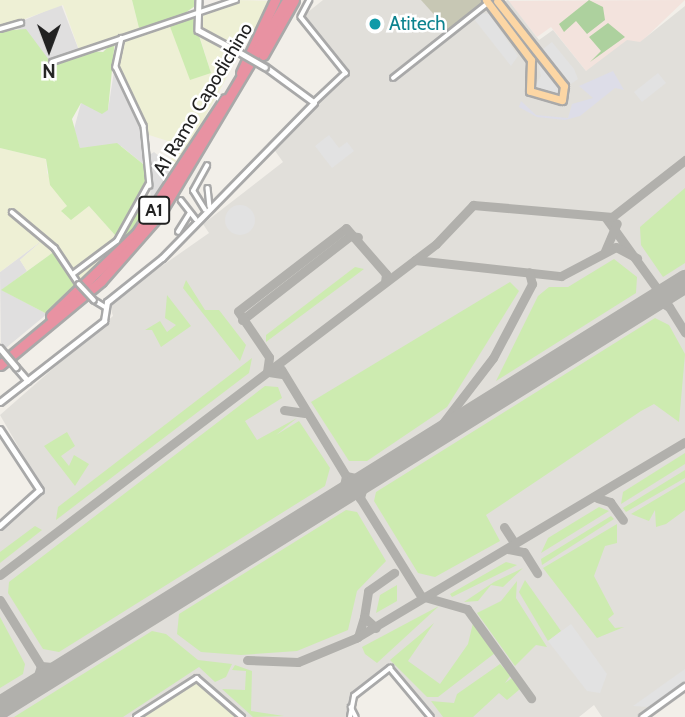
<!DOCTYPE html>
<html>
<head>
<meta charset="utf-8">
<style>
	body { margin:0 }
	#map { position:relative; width:685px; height:717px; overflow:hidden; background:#f2efe9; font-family:Cabin,sans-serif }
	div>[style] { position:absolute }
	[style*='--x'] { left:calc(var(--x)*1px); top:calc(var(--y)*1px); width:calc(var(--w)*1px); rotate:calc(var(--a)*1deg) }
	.residential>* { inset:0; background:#e0dfdf }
	.military>* { inset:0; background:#f3e3dd }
	.airport>* { inset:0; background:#e1dfda }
	.construction>* { inset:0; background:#c7c7b4 }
	.farmland>* { inset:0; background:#eef0d5 }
	.grass>* { inset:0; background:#cdebb0 }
	.forest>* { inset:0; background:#add19e }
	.parking>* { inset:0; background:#e2e2e2 }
	.round { border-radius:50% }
	.plaza>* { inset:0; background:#dddde8 }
	.taxiway>* { height:9px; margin:-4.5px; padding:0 4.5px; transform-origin:4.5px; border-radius:4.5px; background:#b1b0ac }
	.runway>* { height:23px; margin:-11.5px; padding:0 11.5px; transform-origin:11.5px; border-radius:11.5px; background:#b1b0ac }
	.roads { filter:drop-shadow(2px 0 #a9a9a9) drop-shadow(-2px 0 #a9a9a9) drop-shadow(0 2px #a9a9a9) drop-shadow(0 -2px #a9a9a9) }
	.minor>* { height:3.5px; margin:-1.75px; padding:0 1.75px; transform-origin:1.75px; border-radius:1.75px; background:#fff }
	.tertiary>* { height:4.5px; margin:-2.25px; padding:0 2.25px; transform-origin:2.25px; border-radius:2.25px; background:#fff }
	.primary>* { height:7px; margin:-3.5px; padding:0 3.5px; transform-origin:3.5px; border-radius:3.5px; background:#fcd6a4 }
	.motorway>* { height:9px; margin:-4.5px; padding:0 4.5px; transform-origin:4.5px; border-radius:4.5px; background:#e892a2 }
	.bridges { filter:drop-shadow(2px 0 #a9a9a9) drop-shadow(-2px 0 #a9a9a9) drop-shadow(0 2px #a9a9a9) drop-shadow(0 -2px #a9a9a9) }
	.minor-bridge>* { height:3.5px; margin:-1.75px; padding:0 1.75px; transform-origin:1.75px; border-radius:1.75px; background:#fff }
	.tertiary-bridge>* { height:4.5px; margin:-2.25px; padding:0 2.25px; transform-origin:2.25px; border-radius:2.25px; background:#fff }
	.dots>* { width:19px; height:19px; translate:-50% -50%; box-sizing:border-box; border:4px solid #fff; border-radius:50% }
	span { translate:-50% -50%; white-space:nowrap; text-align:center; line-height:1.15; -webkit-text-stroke:5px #fff; paint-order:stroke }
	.shield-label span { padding:2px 5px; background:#fff; border:2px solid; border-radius:5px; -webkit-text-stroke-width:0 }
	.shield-label { font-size:18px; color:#222; font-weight:700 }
	.culture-label { font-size:19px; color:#0d838f }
	.left { translate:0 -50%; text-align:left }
	.street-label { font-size:19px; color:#222 }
	.north { position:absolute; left:14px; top:14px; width:70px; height:70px; -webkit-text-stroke:5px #fff; paint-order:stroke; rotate:180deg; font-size:19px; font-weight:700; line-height:28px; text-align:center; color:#222 }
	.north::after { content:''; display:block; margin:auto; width:24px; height:32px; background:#222; clip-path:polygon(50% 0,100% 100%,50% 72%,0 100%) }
</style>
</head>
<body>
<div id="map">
	<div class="residential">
		<i style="clip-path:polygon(61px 4px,80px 53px,52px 64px,17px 28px,0 31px)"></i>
		<i style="clip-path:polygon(119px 39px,116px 73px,143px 132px,143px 164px,121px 146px,80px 148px,74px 129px,81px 103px,108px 110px)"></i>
		<i style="clip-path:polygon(154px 152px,174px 168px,151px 203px,148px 156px)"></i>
		<i style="clip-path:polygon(44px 239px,20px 260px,27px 271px,2px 290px,47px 314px,1px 352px,0 272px)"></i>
	</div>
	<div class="military">
		<i style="clip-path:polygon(685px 0,640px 43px,586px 71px,551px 27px,537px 37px,508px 1px)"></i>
	</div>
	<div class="airport">
		<i style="clip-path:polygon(323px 0,482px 0,394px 72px,399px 78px,485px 8px,508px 0,539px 40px,553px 30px,586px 71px,627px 40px,640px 42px,685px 6px,685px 683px,637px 717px,602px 717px,594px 705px,579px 717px,435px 717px,390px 665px,350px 696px,348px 717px,246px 717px,198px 674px,130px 717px,0 717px,0 528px,45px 493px,0 415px,113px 316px,109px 303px,209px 233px,203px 224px,283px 162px,273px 148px,350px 73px,303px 16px)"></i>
	</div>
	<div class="construction">
		<i style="clip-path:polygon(421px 0,481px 0,481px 4px,448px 30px)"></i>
	</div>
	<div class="farmland">
		<i style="clip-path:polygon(0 0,132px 0,139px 28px,88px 54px,79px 50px,63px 5px,0 28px)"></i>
		<i style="clip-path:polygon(234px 0,271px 1px,242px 51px,200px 30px,198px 18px)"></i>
		<i style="clip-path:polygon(169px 24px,211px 73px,199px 34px,239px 55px,172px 177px,171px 142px,149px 135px,117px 65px,126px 35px)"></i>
		<i style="clip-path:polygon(0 148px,46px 159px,47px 173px,67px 206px,62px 212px,71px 219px,89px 206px,123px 244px,78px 286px,55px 251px,27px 271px,20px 260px,44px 239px,0 272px)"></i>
		<i style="clip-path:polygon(198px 682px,239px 717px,140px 717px,193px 683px)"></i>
	</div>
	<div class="grass">
		<i style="clip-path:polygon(132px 0,194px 0,195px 6px,178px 18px,139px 28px)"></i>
		<i style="clip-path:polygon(193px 17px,211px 73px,190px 80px,169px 24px)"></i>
		<i style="clip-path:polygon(26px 29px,52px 64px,79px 50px,103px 52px,115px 40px,108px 110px,102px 114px,81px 103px,72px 119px,80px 148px,117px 143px,143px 164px,150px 213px,123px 244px,89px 206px,71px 220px,61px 211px,67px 206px,50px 185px,46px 159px,0 148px,0 31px)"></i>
		<i style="clip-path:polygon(685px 188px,685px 263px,663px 277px,641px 245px,640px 227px)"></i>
		<i style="clip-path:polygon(55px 251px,79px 287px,47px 314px,1px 290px)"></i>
		<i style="clip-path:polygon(614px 259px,637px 277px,636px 293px,496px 381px,538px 296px,549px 287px,568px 287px)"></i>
		<i style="clip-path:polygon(355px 267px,364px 269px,266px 342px,266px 335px)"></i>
		<i style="clip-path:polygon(186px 280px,205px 310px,219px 310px,246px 345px,240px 361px,183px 288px)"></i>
		<i style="clip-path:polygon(510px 282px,519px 291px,447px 407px,367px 461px,349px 461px,311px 402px)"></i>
		<i style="clip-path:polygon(167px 295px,191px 326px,161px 347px,152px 330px,145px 330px,160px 321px,167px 332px,176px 325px,165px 318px)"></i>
		<i style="clip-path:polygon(655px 318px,669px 325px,685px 354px,679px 422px,654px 404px,641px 411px,486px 515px,500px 541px,435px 577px,418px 573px,374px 501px,376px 492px)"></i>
		<i style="clip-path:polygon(252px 358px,249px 373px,56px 520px,58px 507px)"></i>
		<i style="clip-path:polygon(265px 386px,278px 387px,282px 398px,245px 421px,257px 440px,297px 418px,276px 435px,299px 421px,330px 468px,325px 486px,59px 652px,43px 649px,8px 593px,9px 582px)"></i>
		<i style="clip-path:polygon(67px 432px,75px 446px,61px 456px,69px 466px,74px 455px,89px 464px,75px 486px,44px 446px)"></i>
		<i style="clip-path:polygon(685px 453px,685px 464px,621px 504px,623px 492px)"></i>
		<i style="clip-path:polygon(685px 470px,685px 478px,626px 512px,623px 508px)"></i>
		<i style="clip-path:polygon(685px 482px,685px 510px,666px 524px,656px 527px,655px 510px,649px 521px,631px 514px)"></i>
		<i style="clip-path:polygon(599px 507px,609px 511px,541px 553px,548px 538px)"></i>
		<i style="clip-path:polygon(346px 510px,357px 512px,386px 561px,357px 591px,348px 630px,297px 651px,241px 655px,201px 652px,177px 634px,179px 614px)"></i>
		<i style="clip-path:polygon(611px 516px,614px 519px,542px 565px,541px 559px)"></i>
		<i style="clip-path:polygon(617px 524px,617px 543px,605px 546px,594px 576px,614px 614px,608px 619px,615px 628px,624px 627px,597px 638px,543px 568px)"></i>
		<i style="clip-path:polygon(35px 526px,42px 530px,0 563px,0 552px)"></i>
		<i style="clip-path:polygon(506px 562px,517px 565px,452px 597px,450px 594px)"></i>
		<i style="clip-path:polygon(523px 568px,503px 587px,491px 585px,478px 601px,464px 602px,494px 582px)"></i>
		<i style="clip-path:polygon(525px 580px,561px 631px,548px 641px,519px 592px)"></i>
		<i style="clip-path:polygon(517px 581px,516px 598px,547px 647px,536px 645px,515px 666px,477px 613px,501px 601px)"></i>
		<i style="clip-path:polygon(397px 585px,397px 601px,376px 613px,380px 595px)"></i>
		<i style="clip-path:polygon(439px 606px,377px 663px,365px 654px,362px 647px)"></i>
		<i style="clip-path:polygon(0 617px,25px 664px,23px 674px,0 688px)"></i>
		<i style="clip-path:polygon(434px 623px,408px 661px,440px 684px,468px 644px,473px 623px,495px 653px,438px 697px,427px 697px,390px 660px)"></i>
		<i style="clip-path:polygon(152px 631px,166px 634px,198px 660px,232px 664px,226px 677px,215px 682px,199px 667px,123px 717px,14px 717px)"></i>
		<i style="clip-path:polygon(500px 664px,511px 675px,505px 683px,512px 678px,520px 689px,507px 700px,499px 693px,473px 717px,443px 717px,431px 701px,454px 703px,457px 694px)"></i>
		<i style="clip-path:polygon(235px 665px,252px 671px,251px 711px,284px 716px,253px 717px,222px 689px,245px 690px,246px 671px,232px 670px)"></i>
	</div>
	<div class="forest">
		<i style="clip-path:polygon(589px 0,603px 7px,605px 20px,587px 34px,576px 21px,564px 32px,559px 24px)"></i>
		<i style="clip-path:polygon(608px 23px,625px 37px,590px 62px,601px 51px,589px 37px)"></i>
	</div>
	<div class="parking">
		<i style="clip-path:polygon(482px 13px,489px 14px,518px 56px,511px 66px,474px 19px)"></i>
		<i style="clip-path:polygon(552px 42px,574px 69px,578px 79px,571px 84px,543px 49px)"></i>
		<i style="clip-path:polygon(538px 64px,563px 88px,560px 97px,533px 89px,541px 76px)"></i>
		<i style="clip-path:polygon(658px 73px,666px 83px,642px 102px,634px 92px)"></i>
		<i style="clip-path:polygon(329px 135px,339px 148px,347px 142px,354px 151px,332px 168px,315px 146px)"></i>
		<i class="round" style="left:225px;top:205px;width:30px;height:30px"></i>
		<i style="clip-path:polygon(571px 624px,607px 674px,600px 693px,587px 691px,548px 641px)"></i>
		<i style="clip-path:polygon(685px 669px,685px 681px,649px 707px,633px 706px)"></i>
	</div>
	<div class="plaza">
		<i style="clip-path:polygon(613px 71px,624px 90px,615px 88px,580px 116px,565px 120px,537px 117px,519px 107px,521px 101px,536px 115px,568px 118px,572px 104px,593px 98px,579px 86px)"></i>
	</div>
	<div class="taxiway">
		<i style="--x:606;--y:218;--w:89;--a:54.2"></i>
		<i style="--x:658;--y:290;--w:15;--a:-8"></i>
		<i style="--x:605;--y:251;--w:30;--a:-67"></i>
		<i style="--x:415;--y:260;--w:147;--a:6.3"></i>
		<i style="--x:561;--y:276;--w:62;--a:-27.8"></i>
		<i style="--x:616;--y:247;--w:24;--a:28"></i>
		<i style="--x:672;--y:289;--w:14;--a:115"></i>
		<i style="--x:666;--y:302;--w:36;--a:58"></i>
		<i style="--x:642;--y:308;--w:18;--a:-22"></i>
		<i style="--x:659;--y:301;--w:12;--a:31"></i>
		<i style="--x:242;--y:320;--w:137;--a:-37.9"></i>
		<i style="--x:350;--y:236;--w:8;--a:7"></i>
		<i style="--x:281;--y:369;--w:125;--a:58.7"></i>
		<i style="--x:346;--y:476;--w:19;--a:12"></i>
		<i style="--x:282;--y:374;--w:15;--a:-172"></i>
		<i style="--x:267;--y:372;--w:15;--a:-82"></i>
		<i style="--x:269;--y:357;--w:55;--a:-124"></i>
		<i style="--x:238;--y:311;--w:136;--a:-37.5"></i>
		<i style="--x:346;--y:228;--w:61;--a:49"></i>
		<i style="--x:386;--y:274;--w:8;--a:97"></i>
		<i style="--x:284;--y:410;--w:21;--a:8"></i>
		<i style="--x:430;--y:440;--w:103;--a:-52.5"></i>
		<i style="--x:493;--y:358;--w:84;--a:-62.2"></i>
		<i style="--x:532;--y:284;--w:12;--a:-104"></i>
		<i style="--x:365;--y:480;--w:19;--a:106"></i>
		<i style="--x:360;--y:498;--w:115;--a:58.1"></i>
		<i style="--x:421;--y:596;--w:48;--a:15.8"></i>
		<i style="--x:467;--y:609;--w:110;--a:54.3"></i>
		<i style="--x:342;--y:495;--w:19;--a:-78"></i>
		<i style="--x:597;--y:498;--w:14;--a:17"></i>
		<i style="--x:610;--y:502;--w:22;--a:54"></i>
		<i style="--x:504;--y:527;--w:20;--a:57"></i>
		<i style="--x:508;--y:549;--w:16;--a:11"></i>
		<i style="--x:524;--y:552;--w:25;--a:58"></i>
		<i style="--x:0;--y:575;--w:547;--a:-37.2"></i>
		<i style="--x:436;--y:244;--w:54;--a:-46.5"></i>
		<i style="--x:473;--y:205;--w:140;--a:4.9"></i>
		<i style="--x:612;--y:217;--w:93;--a:-38"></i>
		<i style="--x:0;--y:600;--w:78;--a:58.2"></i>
		<i style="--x:41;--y:666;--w:20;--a:108"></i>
		<i style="--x:364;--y:617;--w:26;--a:-81"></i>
		<i style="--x:368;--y:591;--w:32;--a:-35"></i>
		<i style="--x:358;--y:637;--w:21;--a:-73"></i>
		<i style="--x:364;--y:617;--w:16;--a:43"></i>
		<i style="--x:247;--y:660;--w:51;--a:2.2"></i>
		<i style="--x:298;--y:662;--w:63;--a:-22.5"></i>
		<i style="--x:356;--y:638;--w:383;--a:-30.8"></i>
		<i style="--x:41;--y:666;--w:22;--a:5"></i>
	</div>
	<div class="runway">
		<i style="--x:0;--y:707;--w:807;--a:-31.88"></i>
	</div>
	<div class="roads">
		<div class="minor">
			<i style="--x:310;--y:0;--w:19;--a:118"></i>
			<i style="--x:301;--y:17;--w:72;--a:51.2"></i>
			<i style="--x:346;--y:73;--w:44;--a:136.8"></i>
			<i style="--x:0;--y:29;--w:22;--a:-16"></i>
			<i style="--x:122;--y:38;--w:30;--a:102"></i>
			<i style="--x:116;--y:67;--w:65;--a:64.6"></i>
			<i style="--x:144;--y:126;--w:60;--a:84.3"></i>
			<i style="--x:52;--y:62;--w:194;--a:-18.6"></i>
			<i style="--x:393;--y:78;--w:121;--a:-38.3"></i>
			<i style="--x:208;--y:188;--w:18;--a:84"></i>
			<i style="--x:181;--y:200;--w:24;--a:52"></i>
			<i style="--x:205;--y:210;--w:22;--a:-122"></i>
			<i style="--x:193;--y:191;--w:29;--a:-61"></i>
			<i style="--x:12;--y:212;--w:56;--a:39.9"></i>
			<i style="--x:55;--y:248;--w:43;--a:56.3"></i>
			<i style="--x:178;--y:232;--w:22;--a:-58"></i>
			<i style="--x:73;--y:274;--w:55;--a:-36.9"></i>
			<i style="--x:117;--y:241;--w:64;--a:-61"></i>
			<i style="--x:94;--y:300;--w:13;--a:32"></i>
			<i style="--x:351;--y:707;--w:11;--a:63"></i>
			<i style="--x:136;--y:717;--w:72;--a:-32.6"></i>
			<i style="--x:197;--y:678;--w:60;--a:40.9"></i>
			<i style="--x:350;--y:717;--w:21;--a:-79"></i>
			<i style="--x:354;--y:696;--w:46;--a:-37.9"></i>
			<i style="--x:390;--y:668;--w:64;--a:50.1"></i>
		</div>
		<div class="tertiary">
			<i style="--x:199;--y:0;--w:30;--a:92"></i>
			<i style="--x:198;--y:30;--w:47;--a:28.2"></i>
			<i style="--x:16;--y:367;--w:18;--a:49"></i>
			<i style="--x:0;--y:402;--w:132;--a:-37.9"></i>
			<i style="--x:104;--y:321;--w:19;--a:-81"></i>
			<i style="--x:107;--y:302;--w:70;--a:-38.7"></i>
			<i style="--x:162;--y:258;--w:217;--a:-45.6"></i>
			<i style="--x:314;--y:103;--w:61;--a:-143.7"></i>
			<i style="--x:0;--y:429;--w:73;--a:56.7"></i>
			<i style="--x:40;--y:490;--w:54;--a:138"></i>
			<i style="--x:642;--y:717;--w:53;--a:-35.8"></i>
		</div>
		<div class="primary">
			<i style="--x:486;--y:0;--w:75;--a:53.1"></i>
			<i style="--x:531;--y:60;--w:31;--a:92"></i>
			<i style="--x:530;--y:91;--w:33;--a:16"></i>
			<i style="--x:562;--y:100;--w:14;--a:-82"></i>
			<i style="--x:564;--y:86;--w:108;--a:-128.2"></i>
		</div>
		<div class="motorway">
			<i style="--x:263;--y:55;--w:63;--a:-60.6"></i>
			<i style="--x:241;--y:73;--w:81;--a:-65"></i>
			<i style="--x:51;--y:316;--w:120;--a:-44"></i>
			<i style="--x:137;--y:233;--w:160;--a:-56.7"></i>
			<i style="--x:0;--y:365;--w:131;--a:-39.7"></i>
			<i style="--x:101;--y:281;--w:88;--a:-48.7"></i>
			<i style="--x:159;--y:215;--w:250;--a:-59.2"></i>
		</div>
	</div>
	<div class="bridges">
		<div class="minor-bridge">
			<i style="--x:79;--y:284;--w:22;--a:47"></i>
		</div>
		<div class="tertiary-bridge">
			<i style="--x:239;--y:52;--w:30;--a:30"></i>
			<i style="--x:0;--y:348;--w:25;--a:50"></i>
		</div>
	</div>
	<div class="dots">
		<i style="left:375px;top:24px;background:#0f9aa8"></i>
	</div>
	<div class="shield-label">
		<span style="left:154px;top:210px">A1</span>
	</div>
	<div class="culture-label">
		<span class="left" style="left:389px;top:24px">Atitech</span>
	</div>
	<div class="street-label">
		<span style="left:203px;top:99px;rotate:-59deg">A1 Ramo Capodichino</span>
	</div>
	<div class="north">N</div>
</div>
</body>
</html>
